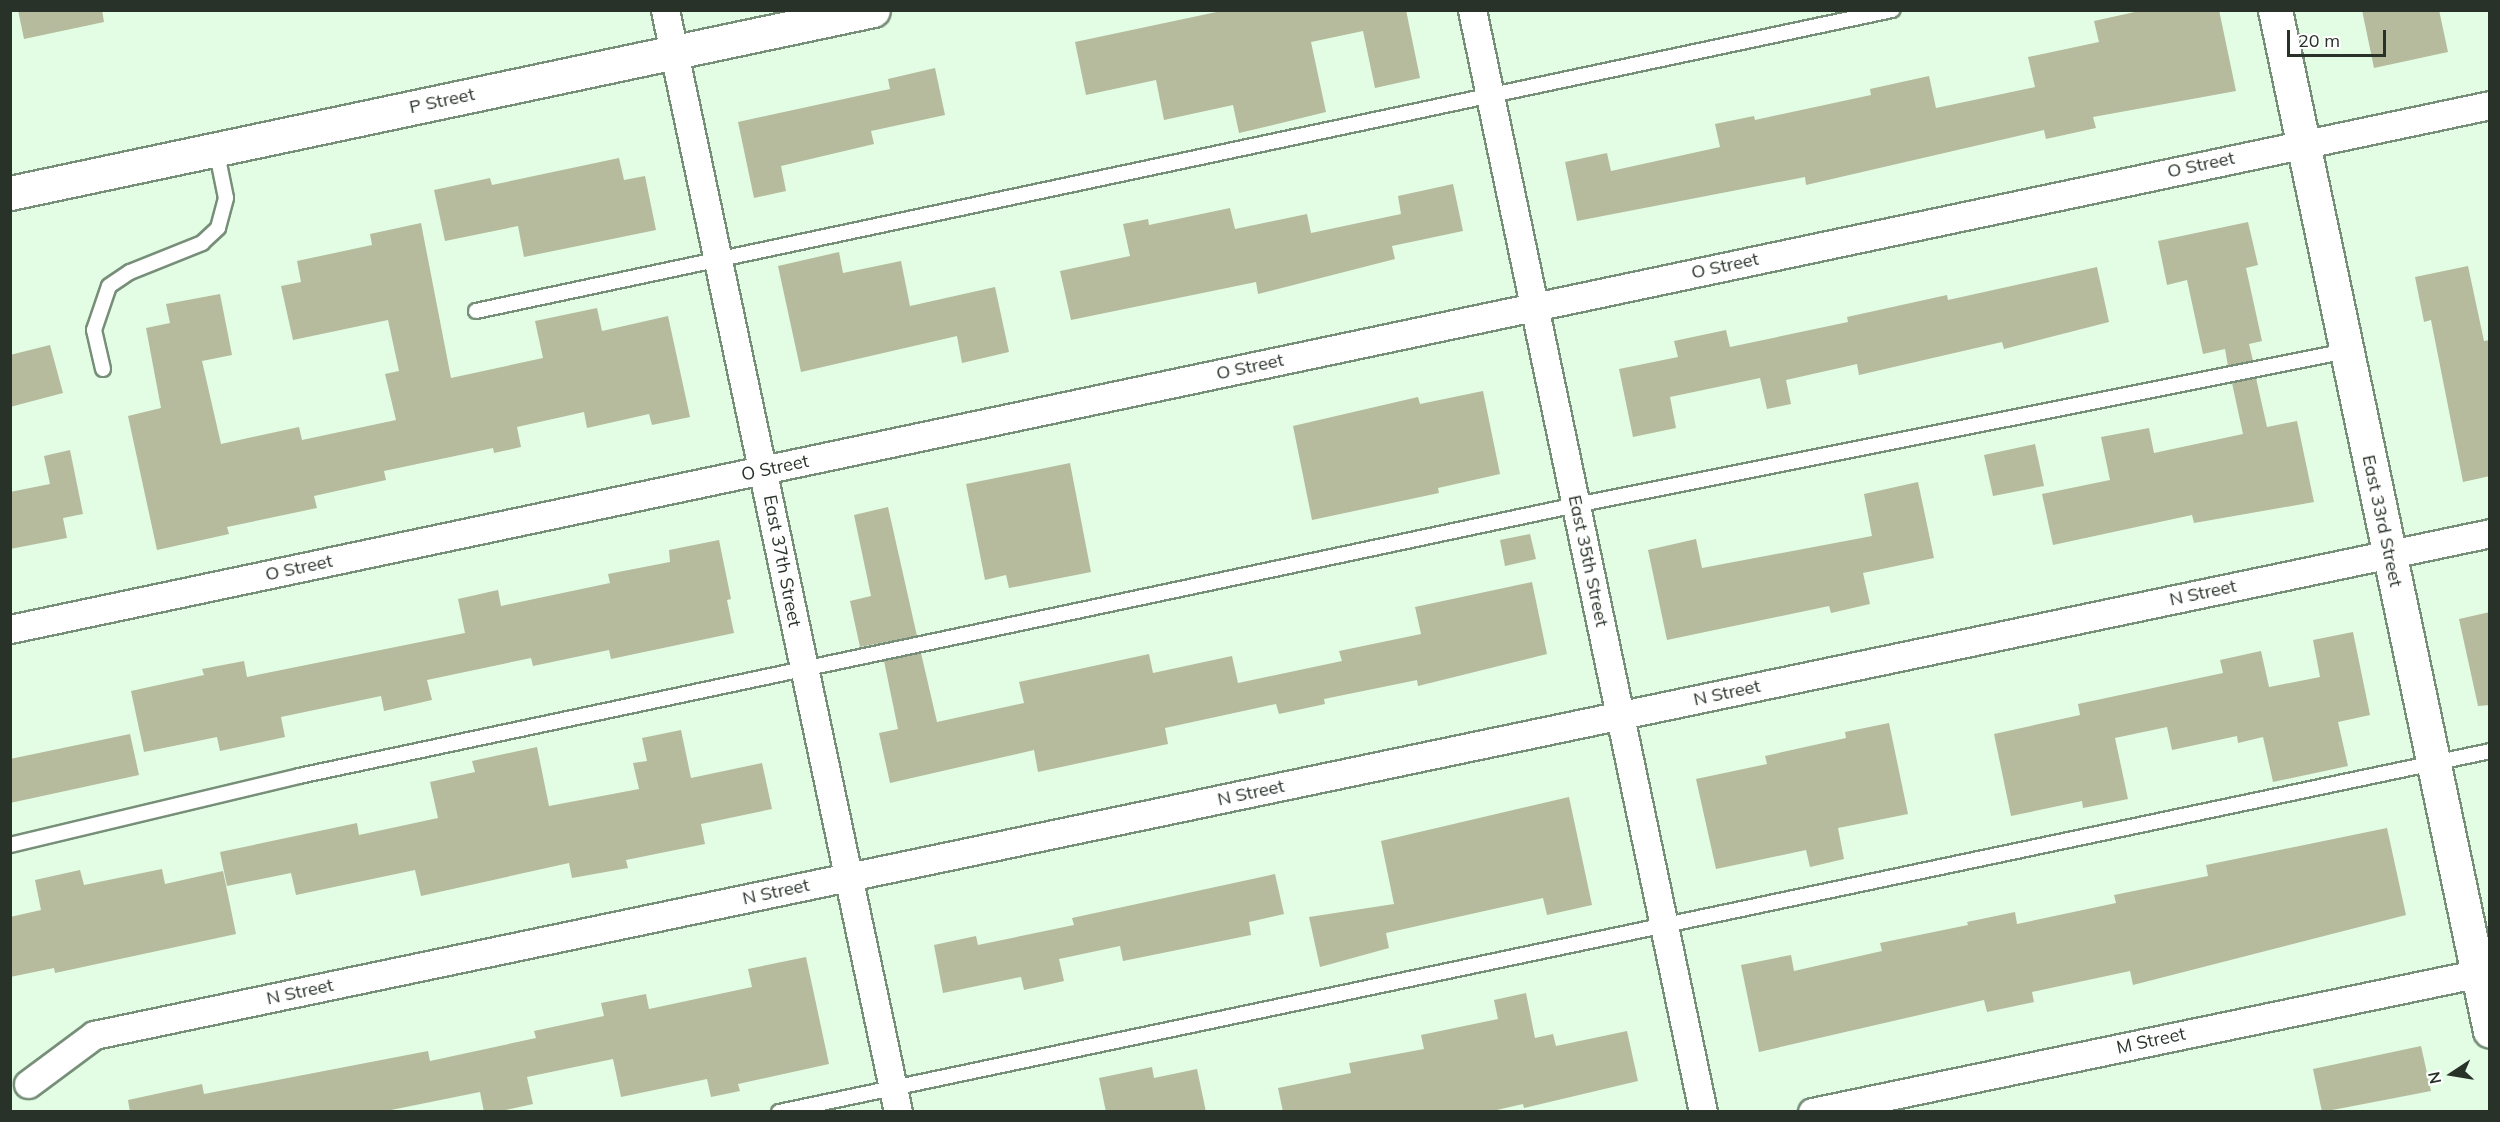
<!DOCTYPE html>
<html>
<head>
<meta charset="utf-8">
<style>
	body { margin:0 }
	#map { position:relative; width:2500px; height:1122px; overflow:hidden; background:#e2fde4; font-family:Mulish,sans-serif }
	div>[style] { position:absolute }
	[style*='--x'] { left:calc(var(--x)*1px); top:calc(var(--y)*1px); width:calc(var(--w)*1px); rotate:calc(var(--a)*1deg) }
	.building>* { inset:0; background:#b5bb9c }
	.roads { filter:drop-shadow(2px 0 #778f78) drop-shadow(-2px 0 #778f78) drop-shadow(0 2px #778f78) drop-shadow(0 -2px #778f78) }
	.lane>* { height:14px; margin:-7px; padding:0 7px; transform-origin:7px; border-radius:7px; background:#fff }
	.street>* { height:27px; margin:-13.5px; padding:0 13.5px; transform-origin:13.5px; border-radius:13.5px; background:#fff }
	.secondary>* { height:33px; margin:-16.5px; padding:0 16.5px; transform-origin:16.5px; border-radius:16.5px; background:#fff }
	span { translate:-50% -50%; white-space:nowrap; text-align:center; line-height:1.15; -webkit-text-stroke:6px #fff; paint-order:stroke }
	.street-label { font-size:18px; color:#283229 }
	.frame { position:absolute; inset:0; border:12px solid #283229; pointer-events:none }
	.north { position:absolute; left:2422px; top:1044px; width:60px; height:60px; -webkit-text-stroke:4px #fff; paint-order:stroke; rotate:258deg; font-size:16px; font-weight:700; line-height:24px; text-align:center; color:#283229 }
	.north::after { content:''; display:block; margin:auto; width:21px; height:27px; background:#283229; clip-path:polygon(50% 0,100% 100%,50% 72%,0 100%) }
	.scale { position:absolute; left:2287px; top:30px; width:99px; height:27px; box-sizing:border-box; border:3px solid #283229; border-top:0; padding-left:8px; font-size:18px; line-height:21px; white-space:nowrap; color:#283229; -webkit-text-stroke:4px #fff; paint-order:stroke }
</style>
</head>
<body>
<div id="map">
	<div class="building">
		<i style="clip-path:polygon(18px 10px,102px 10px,104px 22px,24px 39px)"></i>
		<i style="clip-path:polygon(1226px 10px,1406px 10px,1420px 78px,1375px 88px,1363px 31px,1311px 42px,1326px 112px,1269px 126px,1239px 133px,1233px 105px,1164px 120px,1156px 80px,1086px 95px,1075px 42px)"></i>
		<i style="clip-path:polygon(2144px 10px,2219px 10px,2236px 91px,2093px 117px,2096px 128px,2046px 139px,2044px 130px,1806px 185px,1805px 177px,1577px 221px,1565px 162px,1607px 153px,1611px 171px,1720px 147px,1715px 124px,1754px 116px,1755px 120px,1871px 95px,1870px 89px,1929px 76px,1936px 108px,2035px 87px,2028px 57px,2099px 42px,2094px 21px)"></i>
		<i style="clip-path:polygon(2362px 10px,2439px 10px,2448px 52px,2374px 68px)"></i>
		<i style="clip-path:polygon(935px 68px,945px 115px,871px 131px,874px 144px,781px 166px,786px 191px,754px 198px,738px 122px,890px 89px,888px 79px)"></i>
		<i style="clip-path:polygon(619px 158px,624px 180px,645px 176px,656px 230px,524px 257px,518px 226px,445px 241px,434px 190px,490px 178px,492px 185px)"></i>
		<i style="clip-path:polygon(1453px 184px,1463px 231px,1392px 246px,1395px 259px,1258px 294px,1256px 282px,1071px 320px,1060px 271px,1130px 256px,1123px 224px,1148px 219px,1149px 225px,1230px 208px,1235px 229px,1307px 214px,1311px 233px,1401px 214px,1398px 196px)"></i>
		<i style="clip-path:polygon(2248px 222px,2258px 265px,2246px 268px,2262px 341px,2249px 344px,2253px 361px,2228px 366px,2225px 349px,2203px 354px,2187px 280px,2167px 285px,2158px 241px)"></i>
		<i style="clip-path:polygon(421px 223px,451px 378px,543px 358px,535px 321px,597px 308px,602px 331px,668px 316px,690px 417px,652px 425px,649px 414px,587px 428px,584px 412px,517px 427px,521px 447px,494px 453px,493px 448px,384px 471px,386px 480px,314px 496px,317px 508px,227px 527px,229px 534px,157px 550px,128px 416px,161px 408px,146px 328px,170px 323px,166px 304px,220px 294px,232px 355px,202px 361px,221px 444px,299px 427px,302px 440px,396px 420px,385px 374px,399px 371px,388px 320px,293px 340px,281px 286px,301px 282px,297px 261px,372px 245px,370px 234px)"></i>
		<i style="clip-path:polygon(839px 252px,843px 273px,901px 261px,910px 306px,995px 287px,1009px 352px,962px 363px,957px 336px,801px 372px,778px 266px)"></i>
		<i style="clip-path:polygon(2468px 266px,2484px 341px,2490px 340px,2490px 476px,2463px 482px,2431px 320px,2424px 322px,2415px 277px)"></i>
		<i style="clip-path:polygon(2097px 267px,2109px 322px,2004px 349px,2002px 342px,1859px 375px,1857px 364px,1786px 380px,1791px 404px,1767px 409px,1760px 378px,1670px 397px,1676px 428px,1633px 437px,1619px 369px,1678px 357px,1674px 341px,1726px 330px,1730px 347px,1848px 322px,1847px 317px,1947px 295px,1948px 300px)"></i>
		<i style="clip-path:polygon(50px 345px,63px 393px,10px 407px,10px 355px)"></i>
		<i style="clip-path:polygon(2256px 378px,2267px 427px,2297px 421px,2314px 502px,2194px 523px,2192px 515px,2053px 545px,2042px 494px,2110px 480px,2101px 437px,2149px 428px,2154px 453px,2243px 434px,2232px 383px)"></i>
		<i style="clip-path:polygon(1483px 391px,1500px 474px,1438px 488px,1439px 493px,1312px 520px,1293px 426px,1418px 397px,1420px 404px)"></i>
		<i style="clip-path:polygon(2035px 444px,2044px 486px,1993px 496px,1984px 455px)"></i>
		<i style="clip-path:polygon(70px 450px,83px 514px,63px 518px,67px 538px,10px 549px,10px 492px,50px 484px,44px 456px)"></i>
		<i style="clip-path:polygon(1070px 463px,1091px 572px,1009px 588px,1006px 575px,985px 580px,966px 484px)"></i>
		<i style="clip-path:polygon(1918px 482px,1934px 558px,1863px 573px,1870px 604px,1831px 613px,1829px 606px,1667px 640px,1648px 550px,1696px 539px,1702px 568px,1872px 536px,1864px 494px)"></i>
		<i style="clip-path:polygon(888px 507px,917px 636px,860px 647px,850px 601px,871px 596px,854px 515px)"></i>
		<i style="clip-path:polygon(1530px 534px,1536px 559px,1505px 566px,1500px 540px)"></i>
		<i style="clip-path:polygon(719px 540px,731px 599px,727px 600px,734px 633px,611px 659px,609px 650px,533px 666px,531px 658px,427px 680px,432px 700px,384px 711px,381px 696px,281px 717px,285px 737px,220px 751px,217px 737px,144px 752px,131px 691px,204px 675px,202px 669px,244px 661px,247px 677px,465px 633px,458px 599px,498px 590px,501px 606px,610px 583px,608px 574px,670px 562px,669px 550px)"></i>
		<i style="clip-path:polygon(1532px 582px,1547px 654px,1418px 686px,1417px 680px,1324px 699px,1325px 704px,1279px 714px,1276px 704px,1165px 728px,1168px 744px,1038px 772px,1034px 750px,890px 783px,879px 733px,898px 729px,884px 661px,921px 653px,937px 722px,1024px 703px,1019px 682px,1149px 654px,1153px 673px,1232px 656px,1238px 683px,1342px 661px,1339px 651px,1421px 634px,1415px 607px)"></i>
		<i style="clip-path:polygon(2490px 612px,2490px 705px,2478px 706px,2459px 619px)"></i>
		<i style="clip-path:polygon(2353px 632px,2370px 715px,2338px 722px,2348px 766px,2273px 782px,2263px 737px,2238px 743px,2237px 736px,2172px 750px,2167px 727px,2115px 738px,2128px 799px,2083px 808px,2082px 801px,2011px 816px,1994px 734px,2080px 715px,2078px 704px,2223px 673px,2220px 660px,2261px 651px,2269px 687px,2320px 677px,2313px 640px)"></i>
		<i style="clip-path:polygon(1889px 723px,1908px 814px,1838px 828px,1844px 859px,1810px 867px,1806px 850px,1716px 869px,1696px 779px,1767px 764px,1765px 756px,1846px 738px,1845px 732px)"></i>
		<i style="clip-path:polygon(681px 730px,691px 778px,762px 763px,772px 809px,701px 824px,705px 844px,626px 860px,628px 868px,572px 878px,569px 863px,421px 896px,415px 870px,296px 895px,291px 873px,227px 886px,220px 852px,357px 823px,359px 835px,438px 818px,430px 782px,475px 772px,472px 761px,537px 747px,549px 806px,639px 789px,633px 763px,647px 761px,642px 738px)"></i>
		<i style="clip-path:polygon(130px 734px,139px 775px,10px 803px,10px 759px)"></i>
		<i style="clip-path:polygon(1569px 797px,1592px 905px,1547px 915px,1543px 898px,1386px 933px,1389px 948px,1320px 967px,1309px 917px,1394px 904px,1381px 841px)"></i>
		<i style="clip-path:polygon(2387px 828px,2406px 915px,2133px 985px,2130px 971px,2032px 992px,2034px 1002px,1987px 1012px,1984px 1000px,1759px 1052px,1741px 965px,1791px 955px,1794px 971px,1882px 951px,1880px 943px,1968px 925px,1967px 922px,2015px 912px,2017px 924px,2116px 903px,2114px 895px,2208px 876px,2206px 865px)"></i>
		<i style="clip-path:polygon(162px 869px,165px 884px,223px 871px,236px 934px,55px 973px,54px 968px,10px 977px,10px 917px,41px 910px,35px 880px,80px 870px,84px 885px)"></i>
		<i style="clip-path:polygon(1275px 874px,1284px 914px,1249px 922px,1251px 935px,1123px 961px,1120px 946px,1059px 959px,1064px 981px,1024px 990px,1021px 977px,943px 993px,934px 945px,976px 936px,978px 945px,1074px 925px,1072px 918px)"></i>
		<i style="clip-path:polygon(806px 957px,829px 1064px,738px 1084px,740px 1091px,711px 1097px,707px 1079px,621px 1097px,613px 1059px,527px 1077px,533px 1104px,496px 1112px,484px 1112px,480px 1092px,381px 1112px,130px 1112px,128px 1100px,202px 1084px,204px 1094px,428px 1051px,430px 1061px,536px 1038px,534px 1031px,604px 1016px,601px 1003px,646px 994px,649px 1009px,752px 987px,748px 969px)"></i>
		<i style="clip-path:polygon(1526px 993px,1535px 1038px,1553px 1034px,1556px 1046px,1627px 1031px,1638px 1081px,1524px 1108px,1523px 1104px,1488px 1112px,1283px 1112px,1278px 1088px,1351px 1073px,1349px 1063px,1424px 1049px,1421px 1035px,1498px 1019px,1494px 1000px)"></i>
		<i style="clip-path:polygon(2421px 1046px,2431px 1091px,2322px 1112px,2313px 1069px)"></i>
		<i style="clip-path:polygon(1152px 1067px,1154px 1078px,1197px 1069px,1206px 1112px,1106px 1112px,1099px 1078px)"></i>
	</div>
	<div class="roads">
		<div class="lane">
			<i style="--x:476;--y:311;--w:1448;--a:-12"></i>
			<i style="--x:103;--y:369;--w:40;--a:-103"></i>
			<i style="--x:94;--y:330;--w:46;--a:-71.2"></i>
			<i style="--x:109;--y:286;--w:25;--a:-34"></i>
			<i style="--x:130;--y:272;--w:78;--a:-21.9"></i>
			<i style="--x:202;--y:243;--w:22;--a:-43"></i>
			<i style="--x:218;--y:228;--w:31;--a:-75"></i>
			<i style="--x:226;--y:198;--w:50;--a:-101.5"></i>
			<i style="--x:10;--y:845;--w:297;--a:-13.4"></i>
			<i style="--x:299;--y:776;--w:1305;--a:-11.98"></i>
			<i style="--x:1576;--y:505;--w:786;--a:-11.3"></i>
			<i style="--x:779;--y:1112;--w:1749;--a:-11.91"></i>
		</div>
		<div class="street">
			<i style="--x:665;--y:10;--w:1126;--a:78.06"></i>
			<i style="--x:1472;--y:10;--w:1126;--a:78.16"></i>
			<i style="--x:10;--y:629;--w:2535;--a:-11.93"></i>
			<i style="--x:28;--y:1084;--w:82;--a:-36.6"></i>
			<i style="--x:94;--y:1035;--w:2448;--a:-11.83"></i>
			<i style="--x:1812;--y:1112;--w:693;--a:-11.75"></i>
		</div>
		<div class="secondary">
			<i style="--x:2275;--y:10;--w:1043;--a:78.11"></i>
			<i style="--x:10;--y:193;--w:882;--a:-11.97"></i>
		</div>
	</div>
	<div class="street-label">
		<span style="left:442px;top:101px;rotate:-12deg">P Street</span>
		<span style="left:2201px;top:165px;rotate:-12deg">O Street</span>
		<span style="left:1725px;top:266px;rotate:-12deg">O Street</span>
		<span style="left:1250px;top:367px;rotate:-12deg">O Street</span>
		<span style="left:775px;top:468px;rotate:-12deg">O Street</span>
		<span style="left:2382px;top:521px;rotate:78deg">East 33rd Street</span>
		<span style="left:782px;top:561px;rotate:79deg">East 37th Street</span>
		<span style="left:1588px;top:561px;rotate:78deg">East 35th Street</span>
		<span style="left:299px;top:568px;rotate:-12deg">O Street</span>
		<span style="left:2203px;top:593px;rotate:-12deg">N Street</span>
		<span style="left:1727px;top:693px;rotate:-12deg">N Street</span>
		<span style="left:1251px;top:793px;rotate:-12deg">N Street</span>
		<span style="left:776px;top:892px;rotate:-12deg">N Street</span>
		<span style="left:300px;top:992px;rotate:-12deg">N Street</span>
		<span style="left:2151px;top:1041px;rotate:-12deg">M Street</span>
	</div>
	<div class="frame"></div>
	<div class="north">N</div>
	<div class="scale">20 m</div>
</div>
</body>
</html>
